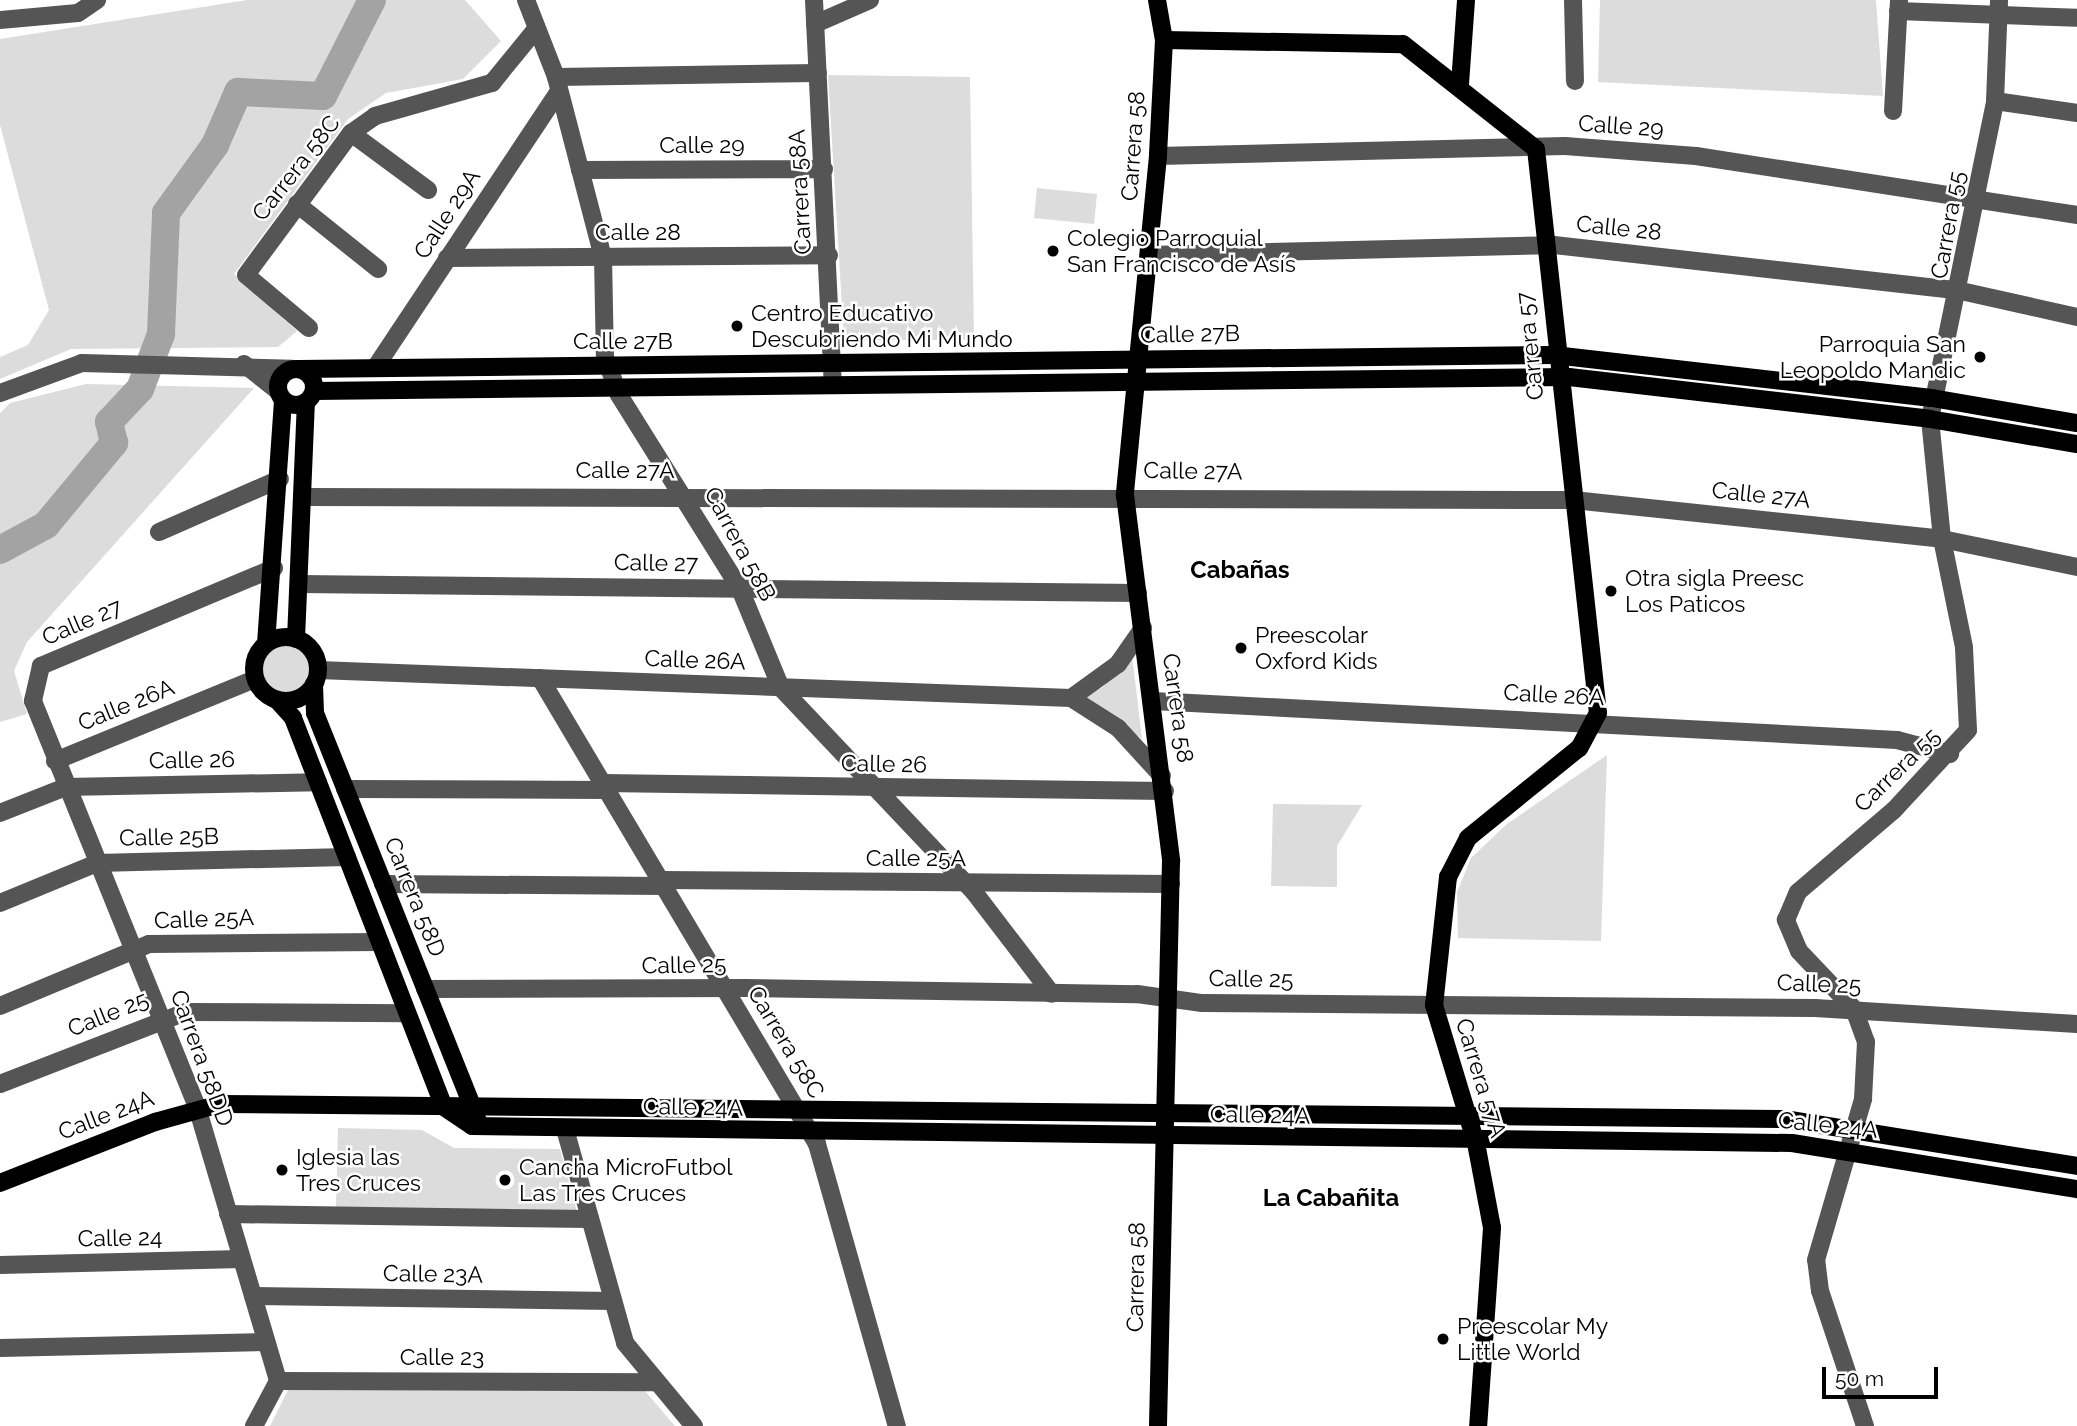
<!DOCTYPE html>
<html>
<head>
<meta charset="utf-8">
<style>
	body { margin:0 }
	#map { position:relative; width:2077px; height:1426px; overflow:hidden; background:#fff; font-family:Raleway,sans-serif }
	div>[style] { position:absolute }
	[style*='--x'] { left:calc(var(--x)*1px); top:calc(var(--y)*1px); width:calc(var(--w)*1px); rotate:calc(var(--a)*1deg) }
	.green>* { inset:0; background:#dcdcdc }
	.round { border-radius:50% }
	.river>* { height:28px; margin:-14px; padding:0 14px; transform-origin:14px; border-radius:14px; background:#a3a3a3 }
	.minor>* { height:18px; margin:-9px; padding:0 9px; transform-origin:9px; border-radius:9px; background:#555 }
	.major>* { height:18px; margin:-9px; padding:0 9px; transform-origin:9px; border-radius:9px; background:#000 }
	.major>.ring { margin:-9px; padding:0; box-sizing:content-box; background:none; border:18px solid #000; border-radius:50% }
	.dots>* { width:19px; height:19px; translate:-50% -50%; box-sizing:border-box; border:4px solid #fff; border-radius:50% }
	span { translate:-50% -50%; white-space:nowrap; text-align:center; line-height:1.15; -webkit-text-stroke:5px #fff; paint-order:stroke }
	.street-label { font-size:23px; color:#000 }
	.poi-label { font-size:23px; color:#000 }
	.left { translate:0 -50%; text-align:left }
	.right { translate:-100% -50%; text-align:right }
	.neighbourhood-label { font-size:24px; color:#000; font-weight:700 }
	.scale { position:absolute; left:1822px; top:1367px; width:116px; height:32px; box-sizing:border-box; border:4px solid #000; border-top:0; padding-left:9px; font-size:21px; line-height:24px; white-space:nowrap; color:#000; -webkit-text-stroke:5px #fff; paint-order:stroke }
</style>
</head>
<body>
<div id="map">
	<div class="green">
		<i style="clip-path:polygon(247px 0,465px 0,501px 41px,463px 79px,386px 93px,348px 119px,234px 274px,297px 331px,278px 347px,71px 349px,0 379px,0 357px,28px 345px,49px 310px,0 125px,0 39px)"></i>
		<i style="clip-path:polygon(1600px 0,1876px 0,1883px 96px,1598px 82px)"></i>
		<i style="clip-path:polygon(828px 75px,970px 77px,974px 340px,844px 340px)"></i>
		<i style="clip-path:polygon(1037px 188px,1097px 194px,1094px 224px,1034px 218px)"></i>
		<i style="clip-path:polygon(86px 384px,254px 388px,27px 642px,14px 671px,27px 714px,0 722px,0 413px,10px 403px)"></i>
		<i class="round" style="left:261px;top:645px;width:48px;height:48px"></i>
		<i style="clip-path:polygon(1132px 655px,1142px 739px,1082px 698px,1103px 687px)"></i>
		<i style="clip-path:polygon(1607px 755px,1601px 941px,1458px 938px,1457px 892px,1471px 858px,1507px 824px)"></i>
		<i style="clip-path:polygon(1273px 804px,1362px 805px,1337px 846px,1337px 887px,1271px 886px)"></i>
		<i style="clip-path:polygon(338px 1128px,422px 1130px,454px 1148px,560px 1149px,577px 1212px,336px 1207px)"></i>
		<i style="clip-path:polygon(288px 1390px,645px 1391px,675px 1426px,270px 1426px)"></i>
	</div>
	<div class="river">
		<i style="--x:0;--y:550;--w:52;--a:-28.5"></i>
		<i style="--x:46;--y:525;--w:107;--a:-50.3"></i>
		<i style="--x:114;--y:443;--w:22;--a:-103"></i>
		<i style="--x:109;--y:422;--w:45;--a:-46.8"></i>
		<i style="--x:140;--y:389;--w:59;--a:-69.1"></i>
		<i style="--x:161;--y:334;--w:121;--a:-87.6"></i>
		<i style="--x:166;--y:213;--w:84;--a:-54.2"></i>
		<i style="--x:215;--y:145;--w:58;--a:-66.5"></i>
		<i style="--x:238;--y:92;--w:85;--a:2.7"></i>
		<i style="--x:323;--y:96;--w:108;--a:-63"></i>
	</div>
	<div class="minor">
		<i style="--x:526;--y:0;--w:83;--a:68.7"></i>
		<i style="--x:556;--y:77;--w:186;--a:75.4"></i>
		<i style="--x:603;--y:257;--w:100;--a:88.9"></i>
		<i style="--x:605;--y:357;--w:40;--a:69.8"></i>
		<i style="--x:619;--y:395;--w:229;--a:58"></i>
		<i style="--x:740;--y:589;--w:107;--a:67.5"></i>
		<i style="--x:781;--y:688;--w:281;--a:46.6"></i>
		<i style="--x:974;--y:892;--w:128;--a:52.6"></i>
		<i style="--x:814;--y:0;--w:382;--a:87.2"></i>
		<i style="--x:1573;--y:0;--w:81;--a:88.6"></i>
		<i style="--x:1898;--y:11;--w:179;--a:2.2"></i>
		<i style="--x:0;--y:20;--w:78;--a:-5.1"></i>
		<i style="--x:78;--y:13;--w:23;--a:-34"></i>
		<i style="--x:815;--y:24;--w:60;--a:-23.6"></i>
		<i style="--x:556;--y:77;--w:262;--a:-0.9"></i>
		<i style="--x:1995;--y:101;--w:83;--a:8.3"></i>
		<i style="--x:1893;--y:111;--w:111;--a:-86.9"></i>
		<i style="--x:351;--y:133;--w:96;--a:36.5"></i>
		<i style="--x:1158;--y:156;--w:407;--a:-1.4"></i>
		<i style="--x:1565;--y:146;--w:131;--a:4.4"></i>
		<i style="--x:1696;--y:156;--w:386;--a:8.8"></i>
		<i style="--x:580;--y:170;--w:244;--a:-0.2"></i>
		<i style="--x:297;--y:204;--w:104;--a:38.7"></i>
		<i style="--x:1150;--y:255;--w:404;--a:-1.4"></i>
		<i style="--x:1554;--y:245;--w:410;--a:6.4"></i>
		<i style="--x:1961;--y:291;--w:119;--a:12.6"></i>
		<i style="--x:447;--y:258;--w:382;--a:-0.4"></i>
		<i style="--x:309;--y:328;--w:82;--a:-139.9"></i>
		<i style="--x:246;--y:275;--w:177;--a:-53.5"></i>
		<i style="--x:351;--y:133;--w:29;--a:-35"></i>
		<i style="--x:375;--y:116;--w:122;--a:-15.8"></i>
		<i style="--x:492;--y:83;--w:70;--a:-50.8"></i>
		<i style="--x:244;--y:364;--w:43;--a:38.5"></i>
		<i style="--x:377;--y:365;--w:329;--a:-56.4"></i>
		<i style="--x:0;--y:393;--w:87;--a:-20.1"></i>
		<i style="--x:82;--y:363;--w:210;--a:1.6"></i>
		<i style="--x:303;--y:497;--w:1270;--a:0.14"></i>
		<i style="--x:1573;--y:500;--w:371;--a:6"></i>
		<i style="--x:1942;--y:539;--w:138;--a:11.7"></i>
		<i style="--x:159;--y:532;--w:132;--a:-23.7"></i>
		<i style="--x:274;--y:568;--w:253;--a:157.2"></i>
		<i style="--x:41;--y:666;--w:36;--a:103"></i>
		<i style="--x:33;--y:701;--w:438;--a:68"></i>
		<i style="--x:197;--y:1107;--w:286;--a:73.5"></i>
		<i style="--x:299;--y:584;--w:839;--a:0.61"></i>
		<i style="--x:318;--y:670;--w:754;--a:2.13"></i>
		<i style="--x:1071;--y:698;--w:56;--a:32.6"></i>
		<i style="--x:1118;--y:728;--w:65;--a:47.5"></i>
		<i style="--x:540;--y:678;--w:542;--a:59.27"></i>
		<i style="--x:817;--y:1144;--w:293;--a:74.2"></i>
		<i style="--x:1071;--y:698;--w:58;--a:-35.9"></i>
		<i style="--x:1118;--y:664;--w:44;--a:-55.2"></i>
		<i style="--x:1153;--y:701;--w:745;--a:3"></i>
		<i style="--x:1897;--y:740;--w:55;--a:14.8"></i>
		<i style="--x:55;--y:761;--w:216;--a:-22.3"></i>
		<i style="--x:603;--y:783;--w:562;--a:0.82"></i>
		<i style="--x:345;--y:789;--w:262;--a:0.2"></i>
		<i style="--x:0;--y:813;--w:71;--a:-21.5"></i>
		<i style="--x:66;--y:787;--w:252;--a:-1.1"></i>
		<i style="--x:661;--y:880;--w:510;--a:0.45"></i>
		<i style="--x:383;--y:884;--w:281;--a:0.4"></i>
		<i style="--x:0;--y:903;--w:105;--a:-22.4"></i>
		<i style="--x:97;--y:863;--w:250;--a:-1.4"></i>
		<i style="--x:425;--y:989;--w:320;--a:-0.2"></i>
		<i style="--x:745;--y:988;--w:392;--a:0.9"></i>
		<i style="--x:1137;--y:994;--w:66;--a:7.9"></i>
		<i style="--x:1202;--y:1003;--w:613;--a:0.47"></i>
		<i style="--x:1815;--y:1008;--w:262;--a:3.5"></i>
		<i style="--x:0;--y:1006;--w:161;--a:-22.6"></i>
		<i style="--x:149;--y:944;--w:231;--a:-0.5"></i>
		<i style="--x:0;--y:1084;--w:199;--a:-21.2"></i>
		<i style="--x:186;--y:1012;--w:221;--a:0.3"></i>
		<i style="--x:565;--y:1129;--w:222;--a:74.3"></i>
		<i style="--x:625;--y:1343;--w:108;--a:50.3"></i>
		<i style="--x:228;--y:1214;--w:362;--a:0.8"></i>
		<i style="--x:0;--y:1265;--w:241;--a:-1.4"></i>
		<i style="--x:253;--y:1296;--w:360;--a:0.8"></i>
		<i style="--x:0;--y:1348;--w:266;--a:-1.3"></i>
		<i style="--x:254;--y:1426;--w:51;--a:-61.9"></i>
		<i style="--x:278;--y:1381;--w:379;--a:0.2"></i>
		<i style="--x:1865;--y:1426;--w:142;--a:-108.4"></i>
		<i style="--x:1820;--y:1291;--w:31;--a:-97"></i>
		<i style="--x:1816;--y:1260;--w:168;--a:-73.7"></i>
		<i style="--x:1863;--y:1099;--w:57;--a:-87"></i>
		<i style="--x:1866;--y:1042;--w:35;--a:-110"></i>
		<i style="--x:1854;--y:1009;--w:80;--a:-133.5"></i>
		<i style="--x:1799;--y:951;--w:34;--a:-113"></i>
		<i style="--x:1786;--y:920;--w:30;--a:-67"></i>
		<i style="--x:1798;--y:892;--w:126;--a:-40.5"></i>
		<i style="--x:1894;--y:810;--w:109;--a:-47.2"></i>
		<i style="--x:1968;--y:730;--w:83;--a:-92.8"></i>
		<i style="--x:1964;--y:647;--w:110;--a:-101.5"></i>
		<i style="--x:1942;--y:539;--w:121;--a:-95.7"></i>
		<i style="--x:1930;--y:419;--w:325;--a:-78.4"></i>
		<i style="--x:1995;--y:101;--w:101;--a:-87.7"></i>
	</div>
	<div class="major">
		<i style="--x:1157;--y:0;--w:41;--a:80.1"></i>
		<i style="--x:1164;--y:40;--w:116;--a:93"></i>
		<i style="--x:1158;--y:156;--w:341;--a:95.6"></i>
		<i style="--x:1125;--y:495;--w:369;--a:82.8"></i>
		<i style="--x:1171;--y:861;--w:565;--a:91.32"></i>
		<i style="--x:1164;--y:40;--w:239;--a:1"></i>
		<i style="--x:1403;--y:44;--w:169;--a:38.3"></i>
		<i style="--x:1536;--y:149;--w:567;--a:83.73"></i>
		<i style="--x:1598;--y:713;--w:40;--a:118"></i>
		<i style="--x:1579;--y:748;--w:143;--a:141"></i>
		<i style="--x:1468;--y:838;--w:44;--a:117.1"></i>
		<i style="--x:1448;--y:877;--w:129;--a:96.2"></i>
		<i style="--x:1434;--y:1005;--w:144;--a:73.1"></i>
		<i style="--x:1476;--y:1143;--w:86;--a:79.3"></i>
		<i style="--x:1492;--y:1228;--w:198;--a:94"></i>
		<i style="--x:1460;--y:84;--w:84;--a:-85.9"></i>
		<i class="ring" style="left:278px;top:369px;width:18px;height:18px"></i>
		<i style="--x:298;--y:369;--w:1256;--a:-0.64"></i>
		<i style="--x:1554;--y:355;--w:380;--a:6.5"></i>
		<i style="--x:1932;--y:398;--w:147;--a:9.8"></i>
		<i style="--x:314;--y:391;--w:1255;--a:-0.64"></i>
		<i style="--x:1569;--y:377;--w:363;--a:6.6"></i>
		<i style="--x:1930;--y:419;--w:149;--a:9.7"></i>
		<i class="ring" style="left:254px;top:637px;width:46px;height:46px"></i>
		<i style="--x:296;--y:639;--w:237;--a:-87.6"></i>
		<i style="--x:266;--y:644;--w:245;--a:-86"></i>
		<i style="--x:314;--y:684;--w:29;--a:88"></i>
		<i style="--x:315;--y:713;--w:436;--a:68.2"></i>
		<i style="--x:277;--y:700;--w:24;--a:48"></i>
		<i style="--x:293;--y:718;--w:417;--a:68.8"></i>
		<i style="--x:444;--y:1107;--w:34;--a:34"></i>
		<i style="--x:472;--y:1126;--w:1320;--a:0.74"></i>
		<i style="--x:1792;--y:1143;--w:289;--a:9.2"></i>
		<i style="--x:0;--y:1183;--w:167;--a:-21.5"></i>
		<i style="--x:155;--y:1122;--w:67;--a:-15.5"></i>
		<i style="--x:220;--y:1104;--w:1564;--a:0.55"></i>
		<i style="--x:1784;--y:1119;--w:297;--a:9.1"></i>
	</div>
	<div class="dots">
		<i style="left:1053px;top:251px;background:#000"></i>
		<i style="left:737px;top:326px;background:#000"></i>
		<i style="left:1980px;top:357px;background:#000"></i>
		<i style="left:1611px;top:591px;background:#000"></i>
		<i style="left:1241px;top:648px;background:#000"></i>
		<i style="left:282px;top:1170px;background:#000"></i>
		<i style="left:505px;top:1180px;background:#000"></i>
		<i style="left:1443px;top:1339px;background:#000"></i>
	</div>
	<div class="street-label">
		<span style="left:1621px;top:126px;rotate:4deg">Calle 29</span>
		<span style="left:702px;top:145px">Calle 29</span>
		<span style="left:1133px;top:146px;rotate:-86deg">Carrera 58</span>
		<span style="left:296px;top:168px;rotate:-52deg">Carrera 58C</span>
		<span style="left:800px;top:192px;rotate:-93deg">Carrera 58A</span>
		<span style="left:447px;top:214px;rotate:-57deg">Calle 29A</span>
		<span style="left:1948px;top:225px;rotate:-80deg">Carrera 55</span>
		<span style="left:1619px;top:228px;rotate:6deg">Calle 28</span>
		<span style="left:638px;top:232px">Calle 28</span>
		<span style="left:1190px;top:334px;rotate:-1deg">Calle 27B</span>
		<span style="left:623px;top:341px">Calle 27B</span>
		<span style="left:1530px;top:346px;rotate:-96deg">Carrera 57</span>
		<span style="left:625px;top:470px">Calle 27A</span>
		<span style="left:1193px;top:471px;rotate:1deg">Calle 27A</span>
		<span style="left:1761px;top:495px;rotate:6deg">Calle 27A</span>
		<span style="left:740px;top:544px;rotate:62deg">Carrera 58B</span>
		<span style="left:656px;top:563px;rotate:1deg">Calle 27</span>
		<span style="left:82px;top:622px;rotate:-23deg">Calle 27</span>
		<span style="left:695px;top:660px;rotate:2deg">Calle 26A</span>
		<span style="left:1554px;top:695px;rotate:3deg">Calle 26A</span>
		<span style="left:126px;top:705px;rotate:-22deg">Calle 26A</span>
		<span style="left:1178px;top:708px;rotate:82deg">Carrera 58</span>
		<span style="left:192px;top:760px;rotate:-1deg">Calle 26</span>
		<span style="left:884px;top:764px;rotate:1deg">Calle 26</span>
		<span style="left:1897px;top:770px;rotate:-44deg">Carrera 55</span>
		<span style="left:169px;top:837px;rotate:-1deg">Calle 25B</span>
		<span style="left:916px;top:858px">Calle 25A</span>
		<span style="left:415px;top:897px;rotate:68deg">Carrera 58D</span>
		<span style="left:204px;top:919px;rotate:-2deg">Calle 25A</span>
		<span style="left:684px;top:965px;rotate:-1deg">Calle 25</span>
		<span style="left:1251px;top:979px;rotate:1deg">Calle 25</span>
		<span style="left:1819px;top:984px;rotate:2deg">Calle 25</span>
		<span style="left:108px;top:1014px;rotate:-22deg">Calle 25</span>
		<span style="left:786px;top:1042px;rotate:59deg">Carrera 58C</span>
		<span style="left:202px;top:1058px;rotate:70deg">Carrera 58DD</span>
		<span style="left:1481px;top:1078px;rotate:73deg">Carrera 57A</span>
		<span style="left:693px;top:1107px;rotate:1deg">Calle 24A</span>
		<span style="left:106px;top:1115px;rotate:-21deg">Calle 24A</span>
		<span style="left:1260px;top:1115px;rotate:1deg">Calle 24A</span>
		<span style="left:1828px;top:1125px;rotate:6deg">Calle 24A</span>
		<span style="left:120px;top:1238px;rotate:-1deg">Calle 24</span>
		<span style="left:433px;top:1274px;rotate:1deg">Calle 23A</span>
		<span style="left:1136px;top:1277px;rotate:-89deg">Carrera 58</span>
		<span style="left:442px;top:1357px">Calle 23</span>
	</div>
	<div class="poi-label">
		<span class="left" style="left:1067px;top:251px">Colegio Parroquial<br>San Francisco de Asís</span>
		<span class="left" style="left:751px;top:326px">Centro Educativo<br>Descubriendo Mi Mundo</span>
		<span class="right" style="left:1966px;top:357px">Parroquia San<br>Leopoldo Mandic</span>
		<span class="left" style="left:1625px;top:591px">Otra sigla Preesc<br>Los Paticos</span>
		<span class="left" style="left:1255px;top:648px">Preescolar<br>Oxford Kids</span>
		<span class="left" style="left:296px;top:1170px">Iglesia las<br>Tres Cruces</span>
		<span class="left" style="left:519px;top:1180px">Cancha MicroFutbol<br>Las Tres Cruces</span>
		<span class="left" style="left:1457px;top:1339px">Preescolar My<br>Little World</span>
	</div>
	<div class="neighbourhood-label">
		<span style="left:1240px;top:570px">Cabañas</span>
		<span style="left:1331px;top:1198px">La Cabañita</span>
	</div>
	<div class="scale">50 m</div>
</div>
</body>
</html>
